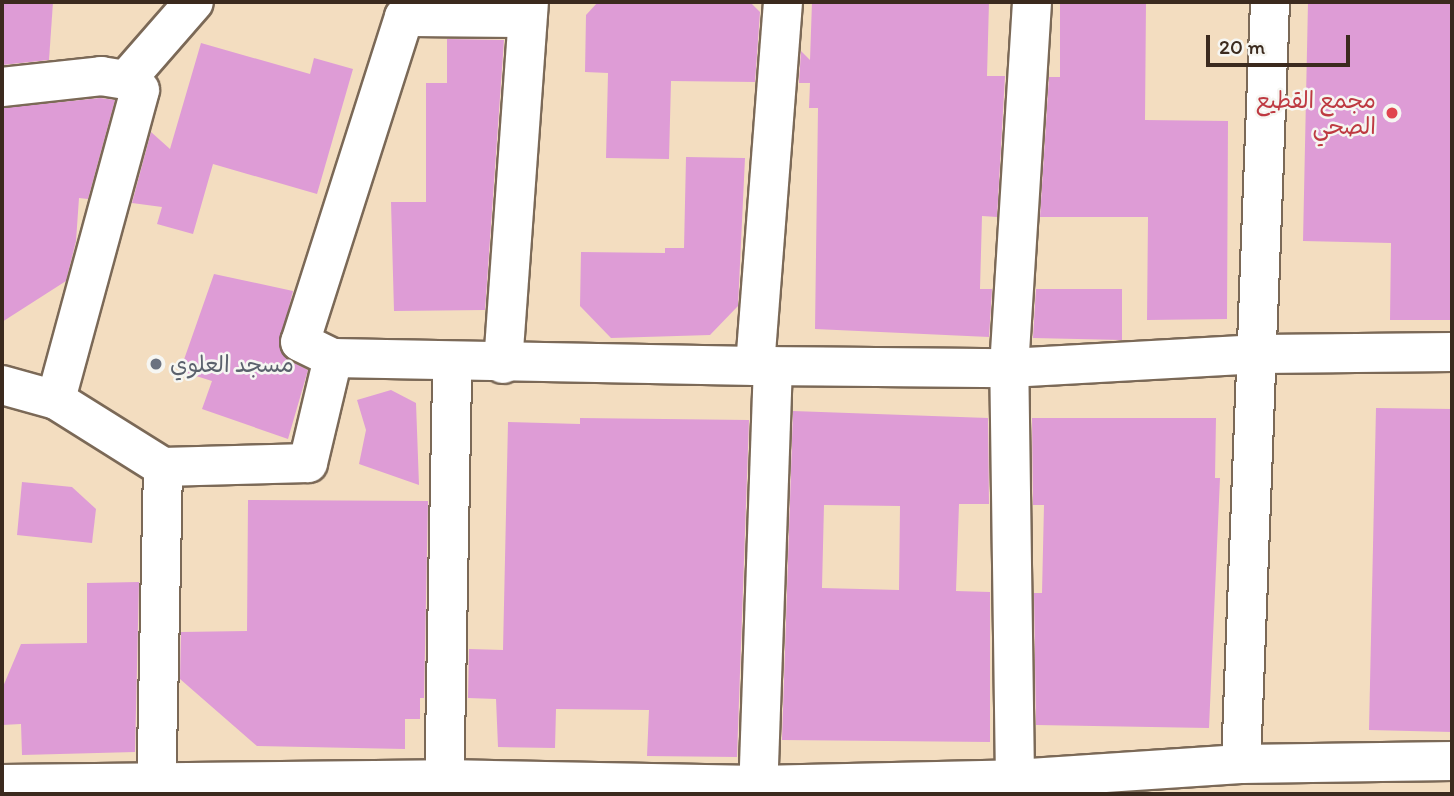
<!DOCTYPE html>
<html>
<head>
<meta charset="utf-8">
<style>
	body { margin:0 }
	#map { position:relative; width:1454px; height:796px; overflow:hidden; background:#f3ddc0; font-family:Itim,"Playpen Sans Arabic",sans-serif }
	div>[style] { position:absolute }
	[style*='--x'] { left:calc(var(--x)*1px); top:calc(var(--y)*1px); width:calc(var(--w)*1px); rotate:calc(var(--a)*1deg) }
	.building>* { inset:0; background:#de9cd6 }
	.roads { filter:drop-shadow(2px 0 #7b6957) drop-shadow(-2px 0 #7b6957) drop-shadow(0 2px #7b6957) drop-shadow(0 -2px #7b6957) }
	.minor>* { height:38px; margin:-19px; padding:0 19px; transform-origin:19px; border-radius:19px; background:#fff }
	.dots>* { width:19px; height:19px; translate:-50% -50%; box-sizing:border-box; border:4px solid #f6f6f2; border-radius:50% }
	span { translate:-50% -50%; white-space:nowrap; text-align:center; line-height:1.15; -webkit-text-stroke:5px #f6f6f2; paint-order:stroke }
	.health-label { font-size:23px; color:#be3a42 }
	.right { translate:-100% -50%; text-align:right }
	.worship-label { font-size:23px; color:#5b616d }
	.left { translate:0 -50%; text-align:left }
	.frame { position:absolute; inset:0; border:4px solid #3b2a1e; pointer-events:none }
	.scale { position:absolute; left:1206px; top:35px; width:144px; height:32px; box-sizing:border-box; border:4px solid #3b2a1e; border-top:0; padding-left:9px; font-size:21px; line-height:24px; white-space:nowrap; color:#3b2a1e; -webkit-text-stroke:5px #f6f6f2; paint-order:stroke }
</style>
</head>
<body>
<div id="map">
	<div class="building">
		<i style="clip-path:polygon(2px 2px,53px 2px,49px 60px,2px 65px)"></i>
		<i style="clip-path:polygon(598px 2px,750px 2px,760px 12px,755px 82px,671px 81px,669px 159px,606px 158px,608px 73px,585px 72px,586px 15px)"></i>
		<i style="clip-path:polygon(812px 2px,989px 2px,987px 76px,1005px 76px,997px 217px,982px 216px,980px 289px,992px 289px,989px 337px,815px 329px,818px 108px,809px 108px,810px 83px,799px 83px,801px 51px,810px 60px)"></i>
		<i style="clip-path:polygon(1060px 2px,1146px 2px,1145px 120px,1228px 121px,1227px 319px,1147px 320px,1148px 217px,1040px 217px,1049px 77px,1060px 77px)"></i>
		<i style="clip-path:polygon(1308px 2px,1452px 2px,1452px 320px,1390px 320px,1391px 243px,1303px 241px)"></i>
		<i style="clip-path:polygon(447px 39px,504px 40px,485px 310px,394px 311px,391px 202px,426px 202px,426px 83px,447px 83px)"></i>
		<i style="clip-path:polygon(201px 43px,310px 74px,314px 58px,353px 69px,317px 194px,213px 164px,193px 234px,157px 224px,162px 207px,132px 203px,151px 132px,170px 149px)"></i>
		<i style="clip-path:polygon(100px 98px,115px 100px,88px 199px,79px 198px,76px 241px,66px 281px,2px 322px,2px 108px)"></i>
		<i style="clip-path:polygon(686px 157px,745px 158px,738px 306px,710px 335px,611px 338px,580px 306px,581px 252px,665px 253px,665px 248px,684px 248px)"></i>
		<i style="clip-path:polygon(214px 274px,293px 291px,279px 346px,290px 361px,308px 370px,288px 439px,202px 409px,212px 381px,180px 371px)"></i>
		<i style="clip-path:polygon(1036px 289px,1122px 289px,1122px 340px,1033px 338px)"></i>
		<i style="clip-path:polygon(391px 390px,416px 403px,419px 485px,359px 464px,366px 430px,357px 400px)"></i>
		<i style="clip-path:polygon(1376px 408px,1452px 409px,1452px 732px,1369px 730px)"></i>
		<i style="clip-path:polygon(evenodd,793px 411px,988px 418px,989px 504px,959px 504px,956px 591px,990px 592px,990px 742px,782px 740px,793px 411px,824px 505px,900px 506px,899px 590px,822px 588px,824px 505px)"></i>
		<i style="clip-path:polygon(580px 418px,749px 420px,737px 757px,647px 756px,649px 710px,556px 709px,555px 748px,498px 747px,496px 699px,468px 698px,469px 649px,503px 650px,508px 422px,580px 424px)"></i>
		<i style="clip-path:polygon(1032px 418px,1216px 418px,1215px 478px,1220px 478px,1209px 728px,1036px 725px,1034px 593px,1042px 593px,1044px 505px,1033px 505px)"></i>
		<i style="clip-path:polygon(22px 482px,72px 487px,96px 509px,92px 543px,17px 535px)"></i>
		<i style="clip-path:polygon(248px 500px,428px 501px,424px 698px,420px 698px,420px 719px,405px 719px,405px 749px,257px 746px,180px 679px,181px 632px,247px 631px)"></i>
		<i style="clip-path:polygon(139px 582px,135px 752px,22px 755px,21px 724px,2px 725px,2px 689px,21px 644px,87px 643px,87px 583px)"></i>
	</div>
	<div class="roads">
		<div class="minor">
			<i style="--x:525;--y:18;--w:121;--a:-179.5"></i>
			<i style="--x:404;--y:17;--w:341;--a:107.7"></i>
			<i style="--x:300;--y:342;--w:37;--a:26"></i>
			<i style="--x:333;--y:358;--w:422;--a:1.1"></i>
			<i style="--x:755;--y:366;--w:254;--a:0.5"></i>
			<i style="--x:1009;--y:368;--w:251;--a:-3.2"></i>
			<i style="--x:1260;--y:354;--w:192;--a:-0.6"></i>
			<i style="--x:126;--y:80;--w:103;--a:-48.9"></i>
			<i style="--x:2;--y:87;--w:100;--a:-6.3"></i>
			<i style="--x:101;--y:76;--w:25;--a:9"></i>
			<i style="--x:126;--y:80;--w:17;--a:36"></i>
			<i style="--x:140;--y:90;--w:321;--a:105.2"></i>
			<i style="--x:503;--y:364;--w:363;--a:-85.9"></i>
			<i style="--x:755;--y:366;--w:365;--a:-85.6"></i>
			<i style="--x:2;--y:385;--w:56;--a:15.5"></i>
			<i style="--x:56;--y:400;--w:126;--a:32.1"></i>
			<i style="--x:163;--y:467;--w:327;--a:91.2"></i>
			<i style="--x:163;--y:467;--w:145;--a:-1.6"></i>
			<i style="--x:308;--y:463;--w:108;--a:-76.6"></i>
			<i style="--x:1241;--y:764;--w:763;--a:-87.82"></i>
			<i style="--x:1015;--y:779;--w:411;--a:-90.8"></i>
			<i style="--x:1009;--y:368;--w:367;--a:-86.4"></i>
			<i style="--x:2;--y:784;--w:442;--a:-0.6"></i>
			<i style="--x:444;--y:779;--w:314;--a:1.1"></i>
			<i style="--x:758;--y:785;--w:257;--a:-1.3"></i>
			<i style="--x:1015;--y:779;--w:226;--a:-3.8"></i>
			<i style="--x:1241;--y:764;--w:211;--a:-0.8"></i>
			<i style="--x:444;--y:794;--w:432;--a:-88.9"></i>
			<i style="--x:758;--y:794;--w:428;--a:-88"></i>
		</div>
	</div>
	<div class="dots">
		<i style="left:1392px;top:113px;background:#e0444e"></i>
		<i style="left:156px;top:364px;background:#6b7280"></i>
	</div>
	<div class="health-label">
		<span class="right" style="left:1376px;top:113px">مجمع القطيع<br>الصحي</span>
	</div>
	<div class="worship-label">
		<span class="left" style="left:170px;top:364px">مسجد العلوي</span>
	</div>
	<div class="frame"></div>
	<div class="scale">20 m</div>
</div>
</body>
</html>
